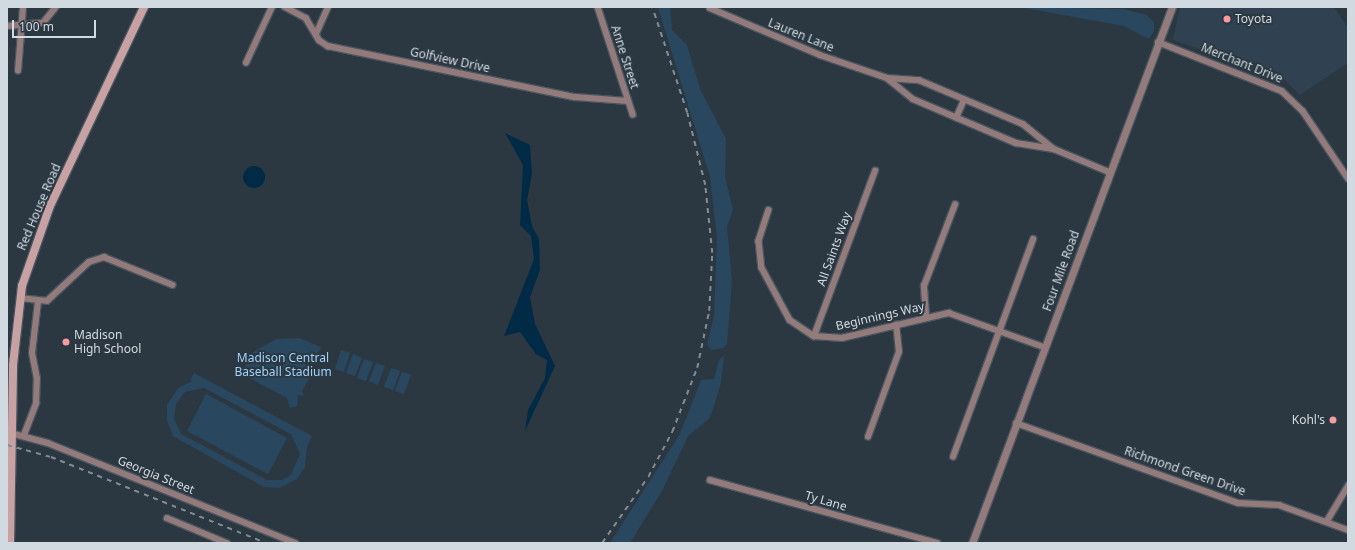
<!DOCTYPE html>
<html>
<head>
<meta charset="utf-8">
<style>
	body { margin:0 }
	#map { position:relative; width:1355px; height:550px; overflow:hidden; background:#2b3842; font-family:"Noto Sans",sans-serif }
	div>[style] { position:absolute }
	[style*='--x'] { left:calc(var(--x)*1px); top:calc(var(--y)*1px); width:calc(var(--w)*1px); rotate:calc(var(--a)*1deg) }
	.built>* { inset:0; background:#304251 }
	.green>* { inset:0; background:#29485f }
	.water>* { inset:0; background:#002a45 }
	.round { border-radius:50% }
	.roads { filter:drop-shadow(1px 0 #49555f) drop-shadow(-1px 0 #49555f) drop-shadow(0 1px #49555f) drop-shadow(0 -1px #49555f) }
	.minor>* { height:5.5px; margin:-2.75px; padding:0 2.75px; transform-origin:2.75px; border-radius:2.75px; background:#937b7c }
	.tertiary>* { height:7px; margin:-3.5px; padding:0 3.5px; transform-origin:3.5px; border-radius:3.5px; background:#937b7c }
	.secondary>* { height:8px; margin:-4px; padding:0 4px; transform-origin:4px; border-radius:4px; background:#c8a1a3 }
	.rail>* { height:1.5px; margin-top:-0.75px; transform-origin:0; background:repeating-linear-gradient(90deg,#828c95 0 5px,transparent 0 10px) }
	.dots>* { width:11px; height:11px; translate:-50% -50%; box-sizing:border-box; border:2px solid #2b3842; border-radius:50% }
	span { translate:-50% -50%; white-space:nowrap; text-align:center; line-height:1.15; -webkit-text-stroke:4px #2b3842; paint-order:stroke }
	.poi-label { font-size:12px; color:#d2dae1 }
	.left { translate:0 -50%; text-align:left }
	.right { translate:-100% -50%; text-align:right }
	.street-label { font-size:12px; color:#d2dae1 }
	.park-label { font-size:12px; color:#9ed2fa }
	.frame { position:absolute; inset:0; border:8px solid #d2dae1; pointer-events:none }
	.scale { position:absolute; left:12px; top:20px; width:84px; height:18px; box-sizing:border-box; border:2px solid #d2dae1; border-top:0; padding-left:5px; font-size:12px; line-height:14px; white-space:nowrap; color:#d2dae1; -webkit-text-stroke:3px #2b3842; paint-order:stroke }
</style>
</head>
<body>
<div id="map">
	<div class="built">
		<i style="clip-path:polygon(1180px 7px,1334px 7px,1348px 28px,1348px 63px,1300px 95px,1283px 78px,1173px 40px)"></i>
	</div>
	<div class="green">
		<i style="clip-path:polygon(658px 7px,670px 7px,672px 30px,687px 45px,700px 89px,726px 139px,725px 177px,733px 209px,727px 227px,732px 281px,727px 344px,723px 348px,712px 350px,707px 345px,714px 315px,717px 237px,710px 177px)"></i>
		<i style="clip-path:polygon(1019px 7px,1123px 9px,1146px 15px,1154px 22px,1154px 31px,1149px 39px,1124px 26px)"></i>
		<i style="clip-path:polygon(299px 338px,321px 347px,309px 369px,313px 371px,302px 391px,304px 396px,298px 395px,297px 406px,290px 408px,287px 398px,242px 374px,251px 354px,262px 347px,277px 339px)"></i>
		<i style="clip-path:polygon(341px 350px,350px 353px,344px 372px,335px 369px)"></i>
		<i style="clip-path:polygon(353px 354px,362px 358px,355px 376px,346px 373px)"></i>
		<i style="clip-path:polygon(724px 356px,721px 383px,710px 418px,688px 436px,662px 491px,630px 543px,610px 543px,680px 434px,701px 380px,714px 379px,719px 360px)"></i>
		<i style="clip-path:polygon(364px 359px,373px 362px,366px 381px,357px 378px)"></i>
		<i style="clip-path:polygon(376px 363px,385px 366px,378px 385px,369px 381px)"></i>
		<i style="clip-path:polygon(391px 368px,400px 371px,393px 390px,384px 387px)"></i>
		<i style="clip-path:polygon(402px 372px,411px 375px,404px 394px,395px 391px)"></i>
		<i style="clip-path:polygon(evenodd,194px 373px,312px 436px,307px 447px,305px 467px,297px 479px,279px 488px,264px 487px,173px 436px,167px 420px,167px 405px,178px 388px,193px 381px,190px 380px,194px 373px,204px 388px,291px 434px,300px 454px,291px 475px,282px 480px,267px 480px,181px 434px,174px 419px,176px 404px,185px 392px,204px 388px)"></i>
		<i style="clip-path:polygon(206px 394px,287px 438px,268px 474px,187px 431px)"></i>
	</div>
	<div class="water">
		<i style="clip-path:polygon(505px 133px,530px 145px,532px 174px,527px 200px,532px 226px,539px 239px,540px 270px,530px 297px,535px 324px,555px 366px,525px 431px,528px 410px,545px 378px,547px 360px,536px 354px,520px 332px,504px 336px,534px 259px,531px 236px,520px 225px,523px 165px)"></i>
		<i class="round" style="left:243px;top:166px;width:22px;height:22px"></i>
	</div>
	<div class="roads">
		<div class="minor">
			<i style="--x:285;--y:7;--w:24;--a:28"></i>
			<i style="--x:306;--y:18;--w:26;--a:59"></i>
			<i style="--x:319;--y:40;--w:11;--a:34"></i>
			<i style="--x:328;--y:46;--w:252;--a:11.7"></i>
			<i style="--x:575;--y:97;--w:53;--a:4.3"></i>
			<i style="--x:598;--y:7;--w:113;--a:71.9"></i>
			<i style="--x:710;--y:8;--w:120;--a:23.1"></i>
			<i style="--x:820;--y:55;--w:71;--a:18.9"></i>
			<i style="--x:887;--y:78;--w:33;--a:39"></i>
			<i style="--x:913;--y:99;--w:112;--a:23.1"></i>
			<i style="--x:1016;--y:143;--w:38;--a:9"></i>
			<i style="--x:1054;--y:149;--w:60;--a:22.7"></i>
			<i style="--x:7;--y:26;--w:36;--a:-5"></i>
			<i style="--x:43;--y:23;--w:21;--a:-51"></i>
			<i style="--x:316;--y:34;--w:30;--a:-66"></i>
			<i style="--x:1158;--y:42;--w:133;--a:21.6"></i>
			<i style="--x:1282;--y:91;--w:29;--a:44"></i>
			<i style="--x:1303;--y:111;--w:81;--a:56.1"></i>
			<i style="--x:246;--y:63;--w:62;--a:-65.1"></i>
			<i style="--x:18;--y:71;--w:64;--a:-85.5"></i>
			<i style="--x:887;--y:78;--w:32;--a:4"></i>
			<i style="--x:919;--y:80;--w:113;--a:22.9"></i>
			<i style="--x:1023;--y:124;--w:40;--a:39"></i>
			<i style="--x:956;--y:118;--w:20;--a:-66"></i>
			<i style="--x:769;--y:210;--w:33;--a:108"></i>
			<i style="--x:759;--y:241;--w:27;--a:84"></i>
			<i style="--x:762;--y:268;--w:59;--a:61.7"></i>
			<i style="--x:790;--y:320;--w:29;--a:34"></i>
			<i style="--x:814;--y:336;--w:28;--a:4"></i>
			<i style="--x:842;--y:338;--w:110;--a:-13.2"></i>
			<i style="--x:949;--y:313;--w:101;--a:19.7"></i>
			<i style="--x:20;--y:298;--w:27;--a:6"></i>
			<i style="--x:47;--y:301;--w:57;--a:-42.9"></i>
			<i style="--x:89;--y:262;--w:16;--a:-18"></i>
			<i style="--x:104;--y:257;--w:74;--a:22.1"></i>
			<i style="--x:926;--y:316;--w:30;--a:-94"></i>
			<i style="--x:924;--y:286;--w:87;--a:-69.1"></i>
			<i style="--x:814;--y:336;--w:176;--a:-69.7"></i>
			<i style="--x:1016;--y:423;--w:236;--a:19.8"></i>
			<i style="--x:1238;--y:503;--w:41;--a:2.8"></i>
			<i style="--x:1279;--y:505;--w:73;--a:19.9"></i>
			<i style="--x:7;--y:432;--w:42;--a:15"></i>
			<i style="--x:48;--y:443;--w:267;--a:22"></i>
			<i style="--x:24;--y:435;--w:34;--a:-69"></i>
			<i style="--x:36;--y:403;--w:24;--a:-88"></i>
			<i style="--x:37;--y:379;--w:26;--a:-101"></i>
			<i style="--x:32;--y:353;--w:51;--a:-83.3"></i>
			<i style="--x:868;--y:437;--w:90;--a:-70"></i>
			<i style="--x:899;--y:352;--w:27;--a:-96"></i>
			<i style="--x:953;--y:457;--w:232;--a:-69.8"></i>
			<i style="--x:710;--y:480;--w:236;--a:15.5"></i>
			<i style="--x:167;--y:518;--w:65;--a:22.6"></i>
			<i style="--x:1327;--y:521;--w:41;--a:-59"></i>
		</div>
		<div class="tertiary">
			<i style="--x:972;--y:543;--w:572;--a:-69.54"></i>
		</div>
		<div class="secondary">
			<i style="--x:10;--y:543;--w:178;--a:-89"></i>
			<i style="--x:13;--y:365;--w:80;--a:-83.5"></i>
			<i style="--x:22;--y:286;--w:85;--a:-70.7"></i>
			<i style="--x:50;--y:206;--w:220;--a:-64.7"></i>
		</div>
	</div>
	<div class="rail">
		<i style="--x:7;--y:445;--w:46;--a:15.3"></i>
		<i style="--x:51;--y:457;--w:232;--a:21.8"></i>
		<i style="--x:602;--y:543;--w:80;--a:-55.1"></i>
		<i style="--x:648;--y:477;--w:51;--a:-61.9"></i>
		<i style="--x:672;--y:432;--w:69;--a:-68.7"></i>
		<i style="--x:697;--y:368;--w:58;--a:-78.1"></i>
		<i style="--x:709;--y:311;--w:58;--a:-87"></i>
		<i style="--x:712;--y:253;--w:68;--a:-95.9"></i>
		<i style="--x:705;--y:185;--w:74;--a:-104"></i>
		<i style="--x:687;--y:113;--w:112;--a:-108.3"></i>
	</div>
	<div class="dots">
		<i style="left:1227px;top:19px;background:#f49aa1"></i>
		<i style="left:66px;top:342px;background:#f49aa1"></i>
		<i style="left:1333px;top:420px;background:#f49aa1"></i>
	</div>
	<div class="poi-label">
		<span class="left" style="left:1235px;top:19px">Toyota</span>
		<span class="left" style="left:74px;top:342px">Madison<br>High School</span>
		<span class="right" style="left:1325px;top:420px">Kohl's</span>
	</div>
	<div class="street-label">
		<span style="left:801px;top:35px;rotate:22deg">Lauren Lane</span>
		<span style="left:625px;top:57px;rotate:72deg">Anne Street</span>
		<span style="left:450px;top:60px;rotate:12deg">Golfview Drive</span>
		<span style="left:1242px;top:63px;rotate:22deg">Merchant Drive</span>
		<span style="left:39px;top:207px;rotate:-67deg">Red House Road</span>
		<span style="left:834px;top:249px;rotate:-70deg">All Saints Way</span>
		<span style="left:1061px;top:271px;rotate:-70deg">Four Mile Road</span>
		<span style="left:880px;top:316px;rotate:-13deg">Beginnings Way</span>
		<span style="left:1185px;top:471px;rotate:19deg">Richmond Green Drive</span>
		<span style="left:156px;top:475px;rotate:22deg">Georgia Street</span>
		<span style="left:826px;top:501px;rotate:16deg">Ty Lane</span>
	</div>
	<div class="park-label">
		<span style="left:283px;top:365px">Madison Central<br>Baseball Stadium</span>
	</div>
	<div class="frame"></div>
	<div class="scale">100 m</div>
</div>
</body>
</html>
